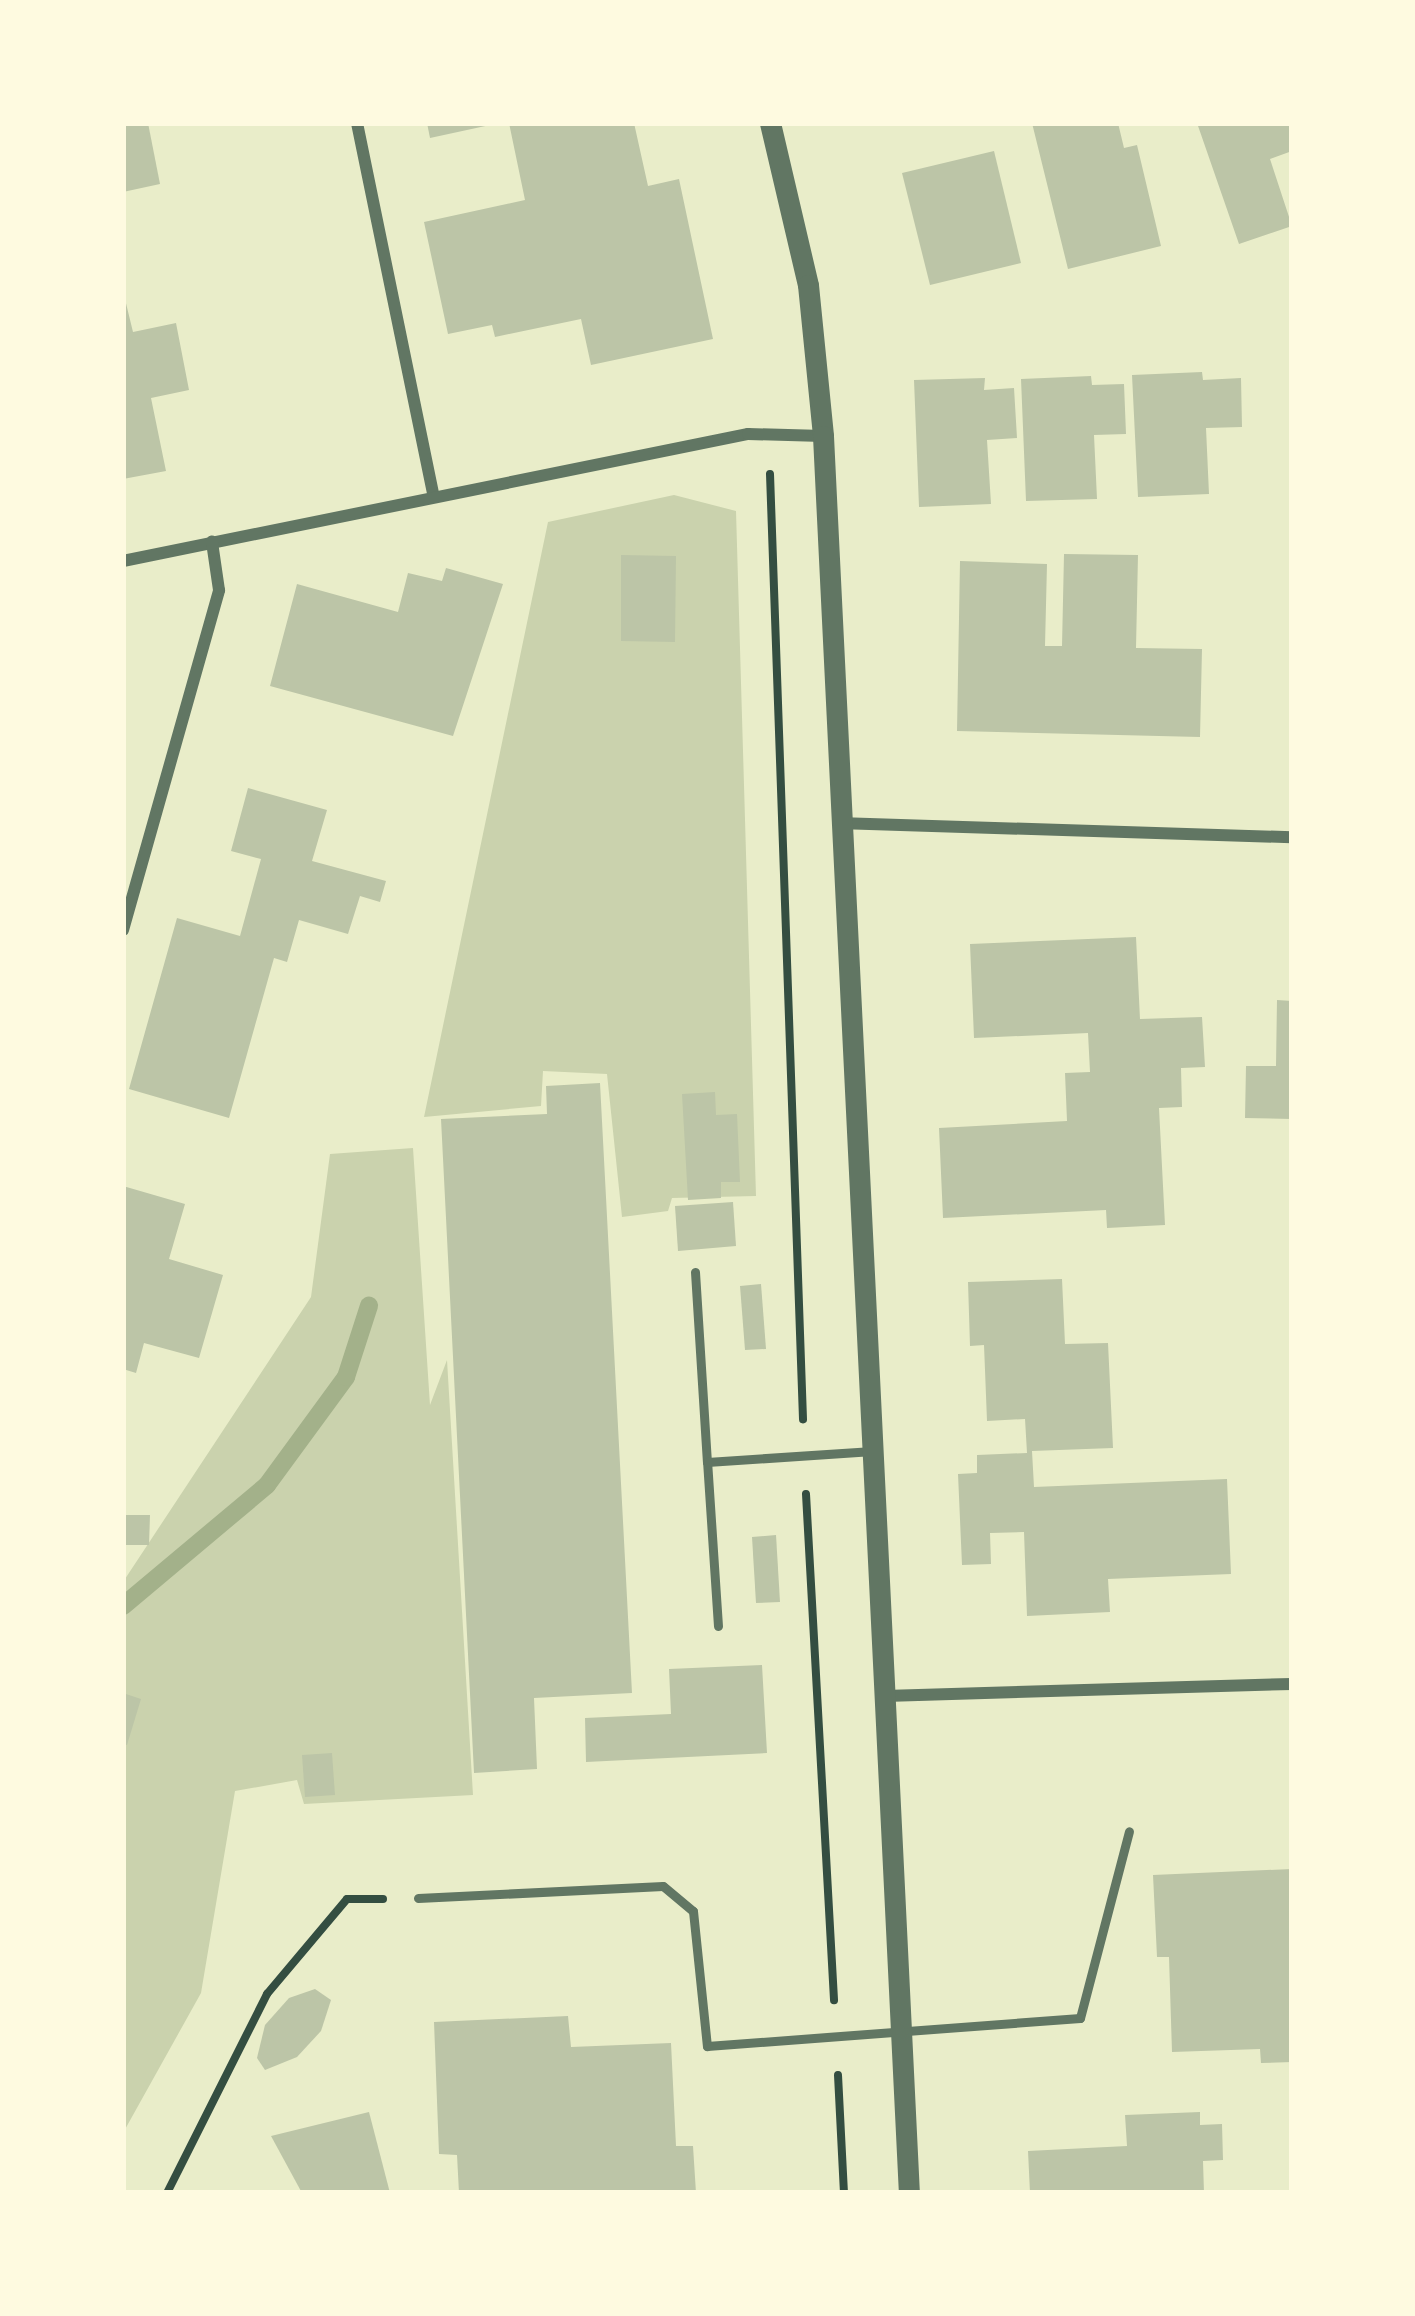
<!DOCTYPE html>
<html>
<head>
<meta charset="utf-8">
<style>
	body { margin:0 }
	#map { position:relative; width:1415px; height:2316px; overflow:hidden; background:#e9edc9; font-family:"Work Sans",sans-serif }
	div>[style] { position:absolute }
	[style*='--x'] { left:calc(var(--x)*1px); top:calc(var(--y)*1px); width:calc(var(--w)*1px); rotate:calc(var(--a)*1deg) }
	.green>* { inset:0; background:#cad2ad }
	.stream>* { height:18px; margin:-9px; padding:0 9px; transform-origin:9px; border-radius:9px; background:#a3b18a }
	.building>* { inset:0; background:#bcc5a7 }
	.path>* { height:8px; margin:-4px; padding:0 4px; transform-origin:4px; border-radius:4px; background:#344e41 }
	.service>* { height:9px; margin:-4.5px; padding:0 4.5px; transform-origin:4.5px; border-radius:4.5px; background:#617663 }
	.minor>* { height:12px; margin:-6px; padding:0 6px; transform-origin:6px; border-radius:6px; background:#617663 }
	.tertiary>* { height:21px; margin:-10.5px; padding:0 10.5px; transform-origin:10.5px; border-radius:10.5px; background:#617663 }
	span { translate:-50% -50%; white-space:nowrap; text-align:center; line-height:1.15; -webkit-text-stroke:9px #fefae0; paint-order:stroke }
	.frame { position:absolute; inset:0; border:126px solid #fefae0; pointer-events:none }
</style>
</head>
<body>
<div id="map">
	<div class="green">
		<i style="clip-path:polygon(674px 495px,736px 511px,756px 1196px,672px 1198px,668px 1211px,622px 1217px,607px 1074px,543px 1071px,541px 1106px,424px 1117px,548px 522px)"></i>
		<i style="clip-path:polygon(413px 1148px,430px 1405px,447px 1360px,473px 1795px,304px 1804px,297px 1780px,235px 1791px,201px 1993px,123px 2133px,123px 1582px,311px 1297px,330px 1154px)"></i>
	</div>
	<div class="stream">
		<i style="--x:123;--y:1606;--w:188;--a:-40"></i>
		<i style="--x:267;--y:1485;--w:134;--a:-53.8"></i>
		<i style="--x:346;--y:1377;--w:75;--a:-72.1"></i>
	</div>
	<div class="building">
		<i style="clip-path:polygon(123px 123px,148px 123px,160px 184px,123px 192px)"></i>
		<i style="clip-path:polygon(427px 123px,490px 123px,490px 125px,430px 138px)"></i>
		<i style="clip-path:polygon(509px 123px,634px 123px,648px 186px,679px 179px,713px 339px,591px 365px,581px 319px,495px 337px,492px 325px,448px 334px,424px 222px,525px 200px)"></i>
		<i style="clip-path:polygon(1032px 123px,1118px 123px,1124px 148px,1137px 145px,1161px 246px,1068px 269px)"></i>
		<i style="clip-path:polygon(1197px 123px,1292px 123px,1292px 151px,1270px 159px,1292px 226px,1239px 244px)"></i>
		<i style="clip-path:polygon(994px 151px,1021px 263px,930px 285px,902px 173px)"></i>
		<i style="clip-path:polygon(123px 291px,133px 332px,176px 323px,189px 390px,151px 398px,166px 471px,123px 479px)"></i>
		<i style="clip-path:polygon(1202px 372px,1203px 380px,1241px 378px,1242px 427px,1206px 428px,1209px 494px,1138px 497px,1132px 375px)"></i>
		<i style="clip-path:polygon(1091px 376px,1092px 385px,1124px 384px,1126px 434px,1094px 435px,1097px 499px,1026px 501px,1021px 379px)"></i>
		<i style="clip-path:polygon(985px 378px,984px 390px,1014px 388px,1017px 438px,987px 440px,991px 504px,919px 507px,914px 380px)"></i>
		<i style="clip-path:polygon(1064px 554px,1138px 555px,1136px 648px,1202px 649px,1200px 737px,957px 731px,960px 561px,1047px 564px,1045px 646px,1062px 646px)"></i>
		<i style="clip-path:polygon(621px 555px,676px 556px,675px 642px,621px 641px)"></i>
		<i style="clip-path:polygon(446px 568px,503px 584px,453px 736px,270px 686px,297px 584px,398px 612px,408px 573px,442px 581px)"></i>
		<i style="clip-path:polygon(248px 788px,327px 810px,312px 861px,386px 881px,380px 902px,360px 896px,348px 934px,299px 920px,287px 962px,274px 958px,229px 1118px,129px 1089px,177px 918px,240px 936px,261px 859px,231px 851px)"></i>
		<i style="clip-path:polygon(1136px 937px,1140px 1019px,1202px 1017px,1205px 1067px,1181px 1068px,1182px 1107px,1159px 1108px,1165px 1225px,1107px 1228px,1106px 1210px,943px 1218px,939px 1128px,1067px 1121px,1065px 1073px,1090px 1072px,1088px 1033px,974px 1038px,970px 944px)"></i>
		<i style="clip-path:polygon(1277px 1000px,1292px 1001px,1292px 1119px,1245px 1118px,1246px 1066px,1276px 1066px)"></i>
		<i style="clip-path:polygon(600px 1083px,632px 1693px,534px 1698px,537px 1769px,474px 1773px,441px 1119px,547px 1114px,546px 1086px)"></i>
		<i style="clip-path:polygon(715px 1092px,716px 1115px,737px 1114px,740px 1182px,721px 1182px,721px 1198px,688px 1200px,682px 1094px)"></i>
		<i style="clip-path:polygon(123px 1186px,185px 1204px,169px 1259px,223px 1275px,199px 1358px,144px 1343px,136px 1373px,123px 1369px)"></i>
		<i style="clip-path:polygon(733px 1202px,736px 1246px,678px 1251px,675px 1206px)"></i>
		<i style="clip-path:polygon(1062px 1279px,1065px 1344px,1108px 1343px,1113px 1448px,1032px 1451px,1034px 1487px,1227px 1479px,1231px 1574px,1108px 1579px,1110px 1612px,1027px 1616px,1024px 1532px,990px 1533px,991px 1564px,962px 1565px,958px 1474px,977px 1473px,977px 1455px,1027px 1453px,1025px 1419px,987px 1421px,984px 1345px,970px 1346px,968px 1282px)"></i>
		<i style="clip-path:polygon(761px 1284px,766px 1349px,745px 1350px,740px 1286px)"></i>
		<i style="clip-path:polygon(123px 1515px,150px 1515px,149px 1545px,123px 1545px)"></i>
		<i style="clip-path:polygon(776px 1535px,780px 1602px,756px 1603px,752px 1537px)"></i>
		<i style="clip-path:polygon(762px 1665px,767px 1753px,586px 1762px,585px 1718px,671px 1714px,669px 1669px)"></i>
		<i style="clip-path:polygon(123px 1693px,141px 1699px,127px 1745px,123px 1744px)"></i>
		<i style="clip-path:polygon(332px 1753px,335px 1795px,305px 1797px,302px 1755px)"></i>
		<i style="clip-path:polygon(1292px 1869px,1292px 2062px,1261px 2063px,1260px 2049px,1172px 2052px,1169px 1957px,1157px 1957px,1153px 1875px)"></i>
		<i style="clip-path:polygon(315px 1989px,331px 2000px,321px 2031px,297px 2057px,265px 2070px,257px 2058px,265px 2025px,289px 1998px)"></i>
		<i style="clip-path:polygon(568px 2016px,571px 2047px,671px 2043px,676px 2146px,693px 2146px,696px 2193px,459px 2193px,457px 2155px,439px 2154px,434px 2022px)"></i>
		<i style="clip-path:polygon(369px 2112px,390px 2193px,302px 2193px,271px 2136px)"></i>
		<i style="clip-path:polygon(1200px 2112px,1200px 2125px,1222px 2124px,1223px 2160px,1203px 2161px,1204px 2193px,1030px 2193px,1028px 2151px,1127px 2146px,1125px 2115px)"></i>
	</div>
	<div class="path">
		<i style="--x:770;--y:474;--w:946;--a:88"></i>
		<i style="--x:806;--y:1494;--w:507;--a:86.83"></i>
		<i style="--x:838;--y:2075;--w:118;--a:87.1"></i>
		<i style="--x:167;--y:2193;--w:223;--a:-63.3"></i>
		<i style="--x:267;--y:1994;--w:124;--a:-49.9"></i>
		<i style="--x:347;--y:1899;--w:36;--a:0"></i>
	</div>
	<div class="service">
		<i style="--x:695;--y:1272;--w:190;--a:86.4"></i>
		<i style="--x:718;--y:1626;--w:164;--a:-93.8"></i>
		<i style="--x:707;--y:1462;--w:166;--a:-3.8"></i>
		<i style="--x:418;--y:1898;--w:245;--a:-2.8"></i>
		<i style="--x:663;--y:1886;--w:39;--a:40"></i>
		<i style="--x:693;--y:1911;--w:136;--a:84.1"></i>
		<i style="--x:707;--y:2046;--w:374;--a:-4.3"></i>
		<i style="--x:1080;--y:2018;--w:193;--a:-75.3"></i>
	</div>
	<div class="minor">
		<i style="--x:357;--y:123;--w:377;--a:78.4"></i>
		<i style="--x:123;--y:561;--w:638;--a:-11.49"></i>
		<i style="--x:748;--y:434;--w:75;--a:1.5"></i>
		<i style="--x:838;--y:823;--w:454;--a:1.8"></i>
		<i style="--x:123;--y:930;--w:353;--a:-74.2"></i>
		<i style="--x:219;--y:590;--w:49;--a:-98.3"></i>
		<i style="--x:885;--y:1696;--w:407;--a:-1.7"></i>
	</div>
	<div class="tertiary">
		<i style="--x:770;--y:123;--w:166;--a:76.8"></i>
		<i style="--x:808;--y:285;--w:152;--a:84.3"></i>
		<i style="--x:823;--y:436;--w:1759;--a:87.2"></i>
	</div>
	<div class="frame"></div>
</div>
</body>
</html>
